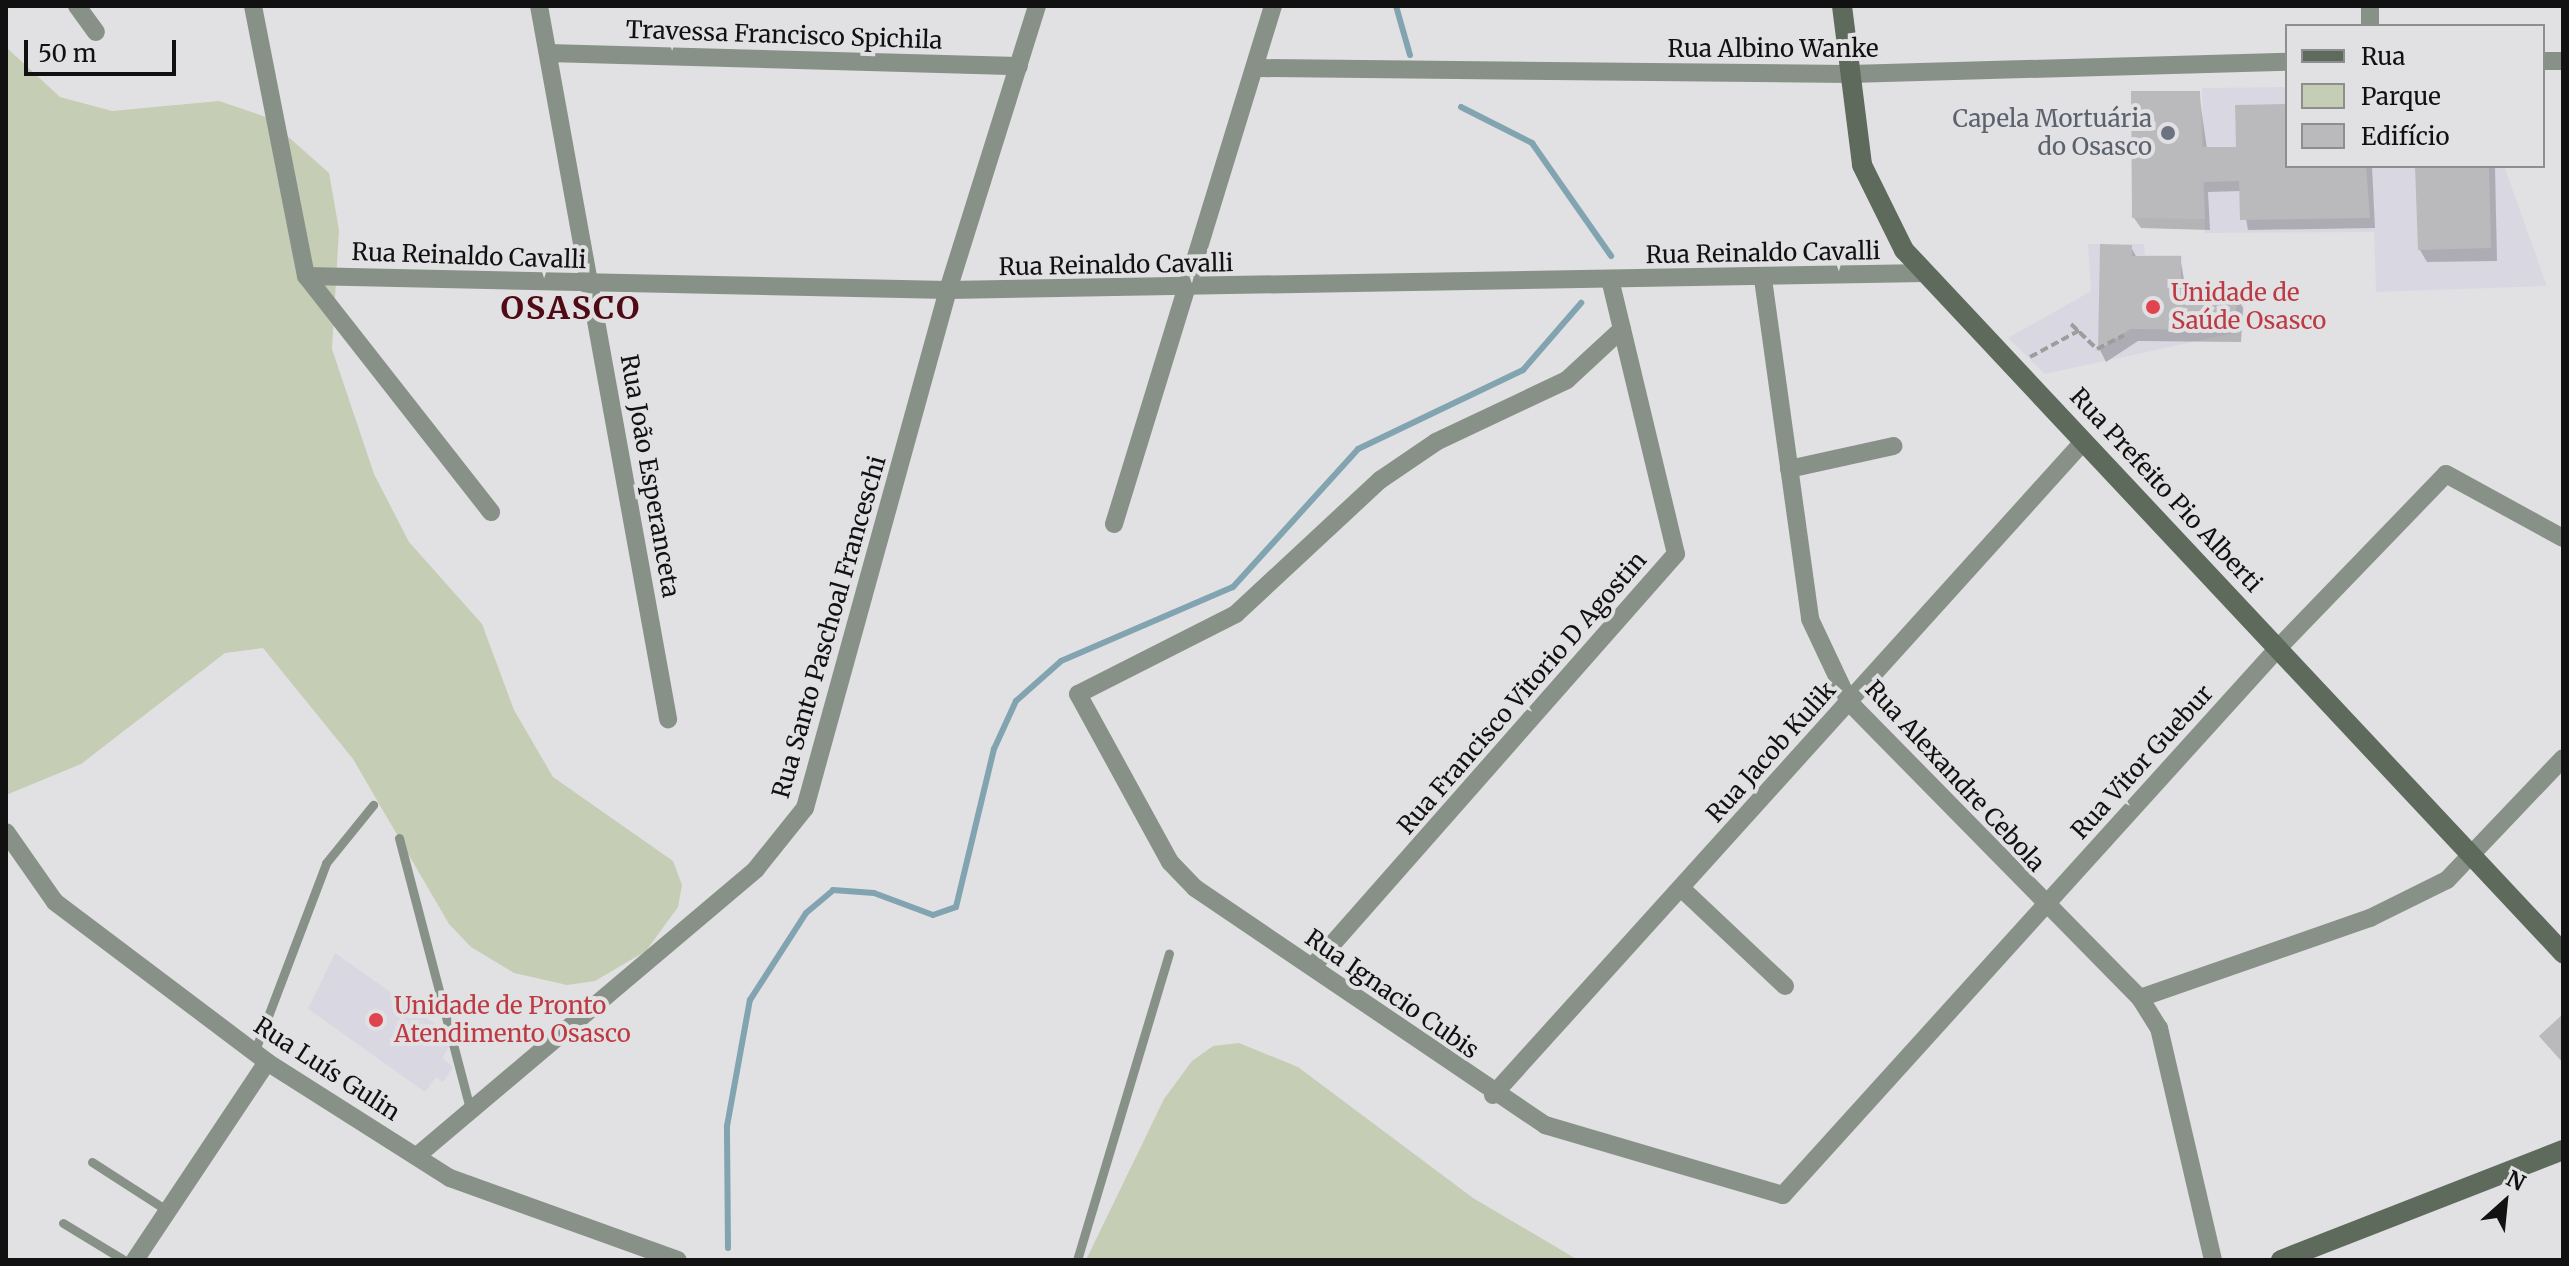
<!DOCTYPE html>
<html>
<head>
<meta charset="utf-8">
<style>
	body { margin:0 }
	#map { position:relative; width:2569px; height:1266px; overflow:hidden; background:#e1e1e3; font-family:Merriweather,serif }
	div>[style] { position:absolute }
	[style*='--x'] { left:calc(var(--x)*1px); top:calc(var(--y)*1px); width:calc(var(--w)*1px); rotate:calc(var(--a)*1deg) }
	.built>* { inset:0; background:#d9d8e2 }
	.green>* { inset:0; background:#c6cdb5 }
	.shadow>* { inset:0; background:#0003 }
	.stream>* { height:6px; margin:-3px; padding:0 3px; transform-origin:3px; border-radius:3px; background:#82a4b0 }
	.building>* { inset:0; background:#bababc }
	.path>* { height:4px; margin-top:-2px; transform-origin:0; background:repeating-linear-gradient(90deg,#9d9d9e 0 8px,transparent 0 12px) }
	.service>* { height:9px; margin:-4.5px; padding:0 4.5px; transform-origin:4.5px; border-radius:4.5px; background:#889187 }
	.minor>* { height:18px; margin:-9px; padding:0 9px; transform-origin:9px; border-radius:9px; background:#889187 }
	.secondary>* { height:20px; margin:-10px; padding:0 10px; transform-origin:10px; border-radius:10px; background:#5e6b5c }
	.dots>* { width:22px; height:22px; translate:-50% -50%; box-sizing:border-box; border:4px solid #e1e1e3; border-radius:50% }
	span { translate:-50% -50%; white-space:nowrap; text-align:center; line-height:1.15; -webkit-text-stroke:8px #e1e1e3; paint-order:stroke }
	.street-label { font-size:24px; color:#111 }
	.worship-label { font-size:24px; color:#5b616d }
	.right { translate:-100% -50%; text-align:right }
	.health-label { font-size:24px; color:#be3a42 }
	.left { translate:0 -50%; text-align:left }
	.district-label { font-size:32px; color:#500a16; font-weight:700; letter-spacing:2px }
	.frame { position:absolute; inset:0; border:8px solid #111; pointer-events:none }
	.legend { position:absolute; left:2285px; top:24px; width:260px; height:144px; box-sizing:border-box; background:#e1e1e3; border:2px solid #8e8e8f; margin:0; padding:10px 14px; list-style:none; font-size:24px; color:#111 }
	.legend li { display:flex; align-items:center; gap:16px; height:40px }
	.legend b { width:40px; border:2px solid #8e8e8f }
	.north { position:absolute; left:2465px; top:1162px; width:80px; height:80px; -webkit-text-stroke:6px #e1e1e3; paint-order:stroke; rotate:27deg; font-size:22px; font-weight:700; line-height:32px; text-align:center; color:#111 }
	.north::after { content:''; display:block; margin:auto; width:28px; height:36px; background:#111; clip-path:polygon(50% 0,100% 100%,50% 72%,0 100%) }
	.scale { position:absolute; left:24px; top:40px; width:152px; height:36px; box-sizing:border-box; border:4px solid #111; border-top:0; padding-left:10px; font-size:24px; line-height:28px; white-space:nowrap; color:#111; -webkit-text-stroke:6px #e1e1e3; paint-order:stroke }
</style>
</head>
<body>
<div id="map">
	<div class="built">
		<i style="clip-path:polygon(2287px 87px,2287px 166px,2504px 166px,2547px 286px,2376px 292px,2374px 232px,2205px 233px,2202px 88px)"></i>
		<i style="clip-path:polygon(2088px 244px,2144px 244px,2145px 255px,2182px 255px,2184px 291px,2245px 290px,2243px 331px,2045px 374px,2008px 338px,2091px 291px)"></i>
		<i style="clip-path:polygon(335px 953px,445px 1031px,439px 1040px,449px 1047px,442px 1058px,453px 1067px,443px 1082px,436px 1077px,425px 1092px,308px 1009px)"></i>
	</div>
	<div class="green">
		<i style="clip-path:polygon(6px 47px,60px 97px,112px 111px,219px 101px,266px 117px,329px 173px,339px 230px,332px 349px,374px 474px,409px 542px,482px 624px,514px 710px,553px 777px,673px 861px,682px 885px,678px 907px,646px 951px,595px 981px,567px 985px,514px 973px,471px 947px,449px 924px,353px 759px,263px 648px,225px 653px,81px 764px,6px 795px)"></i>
		<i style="clip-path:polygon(1239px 1043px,1298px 1067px,1473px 1198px,1578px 1260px,1086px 1260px,1164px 1099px,1192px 1061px,1213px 1046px)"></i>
	</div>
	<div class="shadow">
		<i style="clip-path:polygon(2199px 93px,2207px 149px,2238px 149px,2287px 106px,2287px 166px,2372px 166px,2375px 228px,2248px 230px,2241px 191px,2208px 192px,2210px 230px,2141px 228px,2134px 218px)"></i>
		<i style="clip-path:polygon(2417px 166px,2495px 166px,2497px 261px,2427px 262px,2420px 250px)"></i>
		<i style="clip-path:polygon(2102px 246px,2131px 247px,2137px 258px,2180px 258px,2187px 295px,2236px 295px,2243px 308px,2241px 342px,2138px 341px,2106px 362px,2100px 350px)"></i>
	</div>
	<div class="stream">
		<i style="--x:1396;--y:6;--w:51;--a:74.1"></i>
		<i style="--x:1461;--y:107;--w:80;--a:26.9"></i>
		<i style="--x:1532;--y:143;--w:138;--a:55"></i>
		<i style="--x:728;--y:1248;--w:122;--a:-90.5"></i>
		<i style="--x:727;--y:1126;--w:128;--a:-79.7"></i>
		<i style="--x:750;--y:1000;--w:103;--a:-57.2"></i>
		<i style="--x:806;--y:913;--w:35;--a:-40"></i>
		<i style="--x:833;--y:890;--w:41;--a:4.2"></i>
		<i style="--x:874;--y:893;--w:63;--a:20.4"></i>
		<i style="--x:933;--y:915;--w:24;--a:-19"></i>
		<i style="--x:956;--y:907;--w:163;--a:-76.5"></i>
		<i style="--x:994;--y:749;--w:53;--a:-65.4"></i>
		<i style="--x:1016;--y:701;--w:60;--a:-41.6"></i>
		<i style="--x:1061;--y:661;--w:187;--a:-23.3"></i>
		<i style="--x:1233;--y:587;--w:186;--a:-47.8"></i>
		<i style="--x:1358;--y:449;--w:183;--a:-25.6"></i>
		<i style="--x:1523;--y:370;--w:89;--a:-49.1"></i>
	</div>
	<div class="building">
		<i style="clip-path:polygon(2131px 91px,2200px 91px,2202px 147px,2236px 147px,2235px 105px,2287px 104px,2287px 166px,2366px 166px,2370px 218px,2240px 220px,2239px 181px,2203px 182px,2205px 219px,2132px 218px)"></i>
		<i style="clip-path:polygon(2415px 166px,2489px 166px,2491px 248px,2418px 250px)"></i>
		<i style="clip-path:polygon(2100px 244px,2132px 245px,2132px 256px,2181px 256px,2181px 293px,2237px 293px,2235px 330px,2130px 329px,2098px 351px)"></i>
		<i style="clip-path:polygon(2563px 1014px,2563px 1063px,2539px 1036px)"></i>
	</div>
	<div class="path">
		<i style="--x:2071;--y:324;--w:36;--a:44"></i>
		<i style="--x:2097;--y:349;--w:30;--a:-27"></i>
		<i style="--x:2030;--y:357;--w:59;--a:-28.3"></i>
	</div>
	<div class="service">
		<i style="--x:399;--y:838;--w:280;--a:75.3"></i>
		<i style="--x:254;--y:1053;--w:203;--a:-69.2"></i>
		<i style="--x:326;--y:863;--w:75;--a:-51"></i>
		<i style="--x:92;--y:1162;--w:90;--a:32.8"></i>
		<i style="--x:63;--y:1223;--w:71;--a:31.2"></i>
		<i style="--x:1077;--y:1260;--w:320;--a:-73.3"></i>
	</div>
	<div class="minor">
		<i style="--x:77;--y:6;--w:32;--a:54"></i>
		<i style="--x:253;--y:6;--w:275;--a:78.9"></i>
		<i style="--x:306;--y:276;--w:300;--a:51.9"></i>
		<i style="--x:539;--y:6;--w:725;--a:79.74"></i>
		<i style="--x:2370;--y:6;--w:20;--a:90"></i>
		<i style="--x:548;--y:53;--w:471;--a:1.6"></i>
		<i style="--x:2543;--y:61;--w:20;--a:0"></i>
		<i style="--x:1258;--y:68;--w:592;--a:0.58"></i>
		<i style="--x:1850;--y:74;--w:437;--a:-1.6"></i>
		<i style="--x:306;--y:276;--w:642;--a:1.25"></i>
		<i style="--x:948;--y:290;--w:978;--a:-1"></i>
		<i style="--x:1763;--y:279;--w:343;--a:82.1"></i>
		<i style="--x:1810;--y:619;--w:92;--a:64.8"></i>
		<i style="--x:1849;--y:702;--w:415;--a:45.5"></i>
		<i style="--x:2140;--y:998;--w:36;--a:58"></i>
		<i style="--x:2159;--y:1028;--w:238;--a:76.9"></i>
		<i style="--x:1622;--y:329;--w:75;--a:137.2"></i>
		<i style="--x:1567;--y:380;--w:145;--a:154.7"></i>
		<i style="--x:1436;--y:442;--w:68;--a:145.8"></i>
		<i style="--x:1380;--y:480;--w:197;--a:137.1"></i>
		<i style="--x:1236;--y:614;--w:177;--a:153.1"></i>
		<i style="--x:1078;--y:694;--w:192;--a:61.3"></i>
		<i style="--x:1170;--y:862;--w:36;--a:46"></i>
		<i style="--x:1195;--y:888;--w:423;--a:34.1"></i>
		<i style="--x:1545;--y:1125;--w:248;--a:16.4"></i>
		<i style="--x:1783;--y:1195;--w:739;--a:-47.85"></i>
		<i style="--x:2279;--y:647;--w:240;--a:-46"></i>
		<i style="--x:2446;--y:474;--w:133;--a:28.7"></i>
		<i style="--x:1789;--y:469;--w:107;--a:-12.4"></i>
		<i style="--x:1114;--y:524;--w:542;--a:-72.94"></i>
		<i style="--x:6;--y:832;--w:85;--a:55"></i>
		<i style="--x:55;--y:902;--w:266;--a:37"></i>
		<i style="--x:267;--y:1062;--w:217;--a:32.4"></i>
		<i style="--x:450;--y:1178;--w:242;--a:19.8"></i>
		<i style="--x:1681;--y:888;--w:143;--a:43.3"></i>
		<i style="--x:1313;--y:966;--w:549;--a:-48.62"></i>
		<i style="--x:1676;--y:554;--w:282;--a:-103.5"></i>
		<i style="--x:2140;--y:998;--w:244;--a:-19.2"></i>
		<i style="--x:2370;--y:918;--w:86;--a:-26.3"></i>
		<i style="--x:2447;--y:880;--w:168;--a:-46.4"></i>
		<i style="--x:1493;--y:1095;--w:881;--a:-47.9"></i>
		<i style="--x:418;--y:1155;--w:443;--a:-40.2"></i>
		<i style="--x:756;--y:869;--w:78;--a:-51.2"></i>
		<i style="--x:805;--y:808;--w:537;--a:-74.57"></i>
		<i style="--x:948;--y:290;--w:298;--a:-72.6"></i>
		<i style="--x:135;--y:1260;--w:238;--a:-56.3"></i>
	</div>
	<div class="secondary">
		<i style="--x:1842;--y:6;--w:160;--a:82.8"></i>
		<i style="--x:1862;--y:165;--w:95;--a:63.7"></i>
		<i style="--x:1904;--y:250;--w:964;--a:46.85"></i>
		<i style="--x:2281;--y:1260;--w:303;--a:-21.3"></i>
	</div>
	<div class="dots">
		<i style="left:2168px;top:133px;background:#6b7280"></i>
		<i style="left:2153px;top:307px;background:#e0444e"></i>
		<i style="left:376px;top:1020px;background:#e0444e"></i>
	</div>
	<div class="street-label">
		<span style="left:784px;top:35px;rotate:2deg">Travessa Francisco Spichila</span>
		<span style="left:1773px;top:49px">Rua Albino Wanke</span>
		<span style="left:1763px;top:253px;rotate:-1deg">Rua Reinaldo Cavalli</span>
		<span style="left:469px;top:256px;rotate:2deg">Rua Reinaldo Cavalli</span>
		<span style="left:1116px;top:265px;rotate:-1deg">Rua Reinaldo Cavalli</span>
		<span style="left:650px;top:476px;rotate:80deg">Rua João Esperanceta</span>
		<span style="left:2166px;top:490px;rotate:47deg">Rua Prefeito Pio Alberti</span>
		<span style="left:829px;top:627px;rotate:-74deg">Rua Santo Paschoal Franceschi</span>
		<span style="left:1522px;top:693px;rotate:-49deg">Rua Francisco Vitorio D Agostin</span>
		<span style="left:1771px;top:752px;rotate:-48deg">Rua Jacob Kulik</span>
		<span style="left:2142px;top:762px;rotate:-48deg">Rua Vitor Guebur</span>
		<span style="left:1955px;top:776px;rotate:47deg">Rua Alexandre Cebola</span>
		<span style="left:1392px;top:994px;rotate:35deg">Rua Ignacio Cubis</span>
		<span style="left:327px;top:1069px;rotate:33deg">Rua Luís Gulin</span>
	</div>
	<div class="worship-label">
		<span class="right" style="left:2152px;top:133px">Capela Mortuária<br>do Osasco</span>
	</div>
	<div class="health-label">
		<span class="left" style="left:2171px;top:307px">Unidade de<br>Saúde Osasco</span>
		<span class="left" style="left:394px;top:1020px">Unidade de Pronto<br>Atendimento Osasco</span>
	</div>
	<div class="district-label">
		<span style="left:571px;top:308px">OSASCO</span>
	</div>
	<div class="frame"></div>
	<ul class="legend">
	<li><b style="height:10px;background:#5e6b5c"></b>Rua</li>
	<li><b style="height:22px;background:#c6cdb5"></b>Parque</li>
	<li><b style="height:22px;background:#bababc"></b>Edifício</li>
	</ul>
	<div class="north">N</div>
	<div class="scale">50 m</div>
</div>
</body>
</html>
